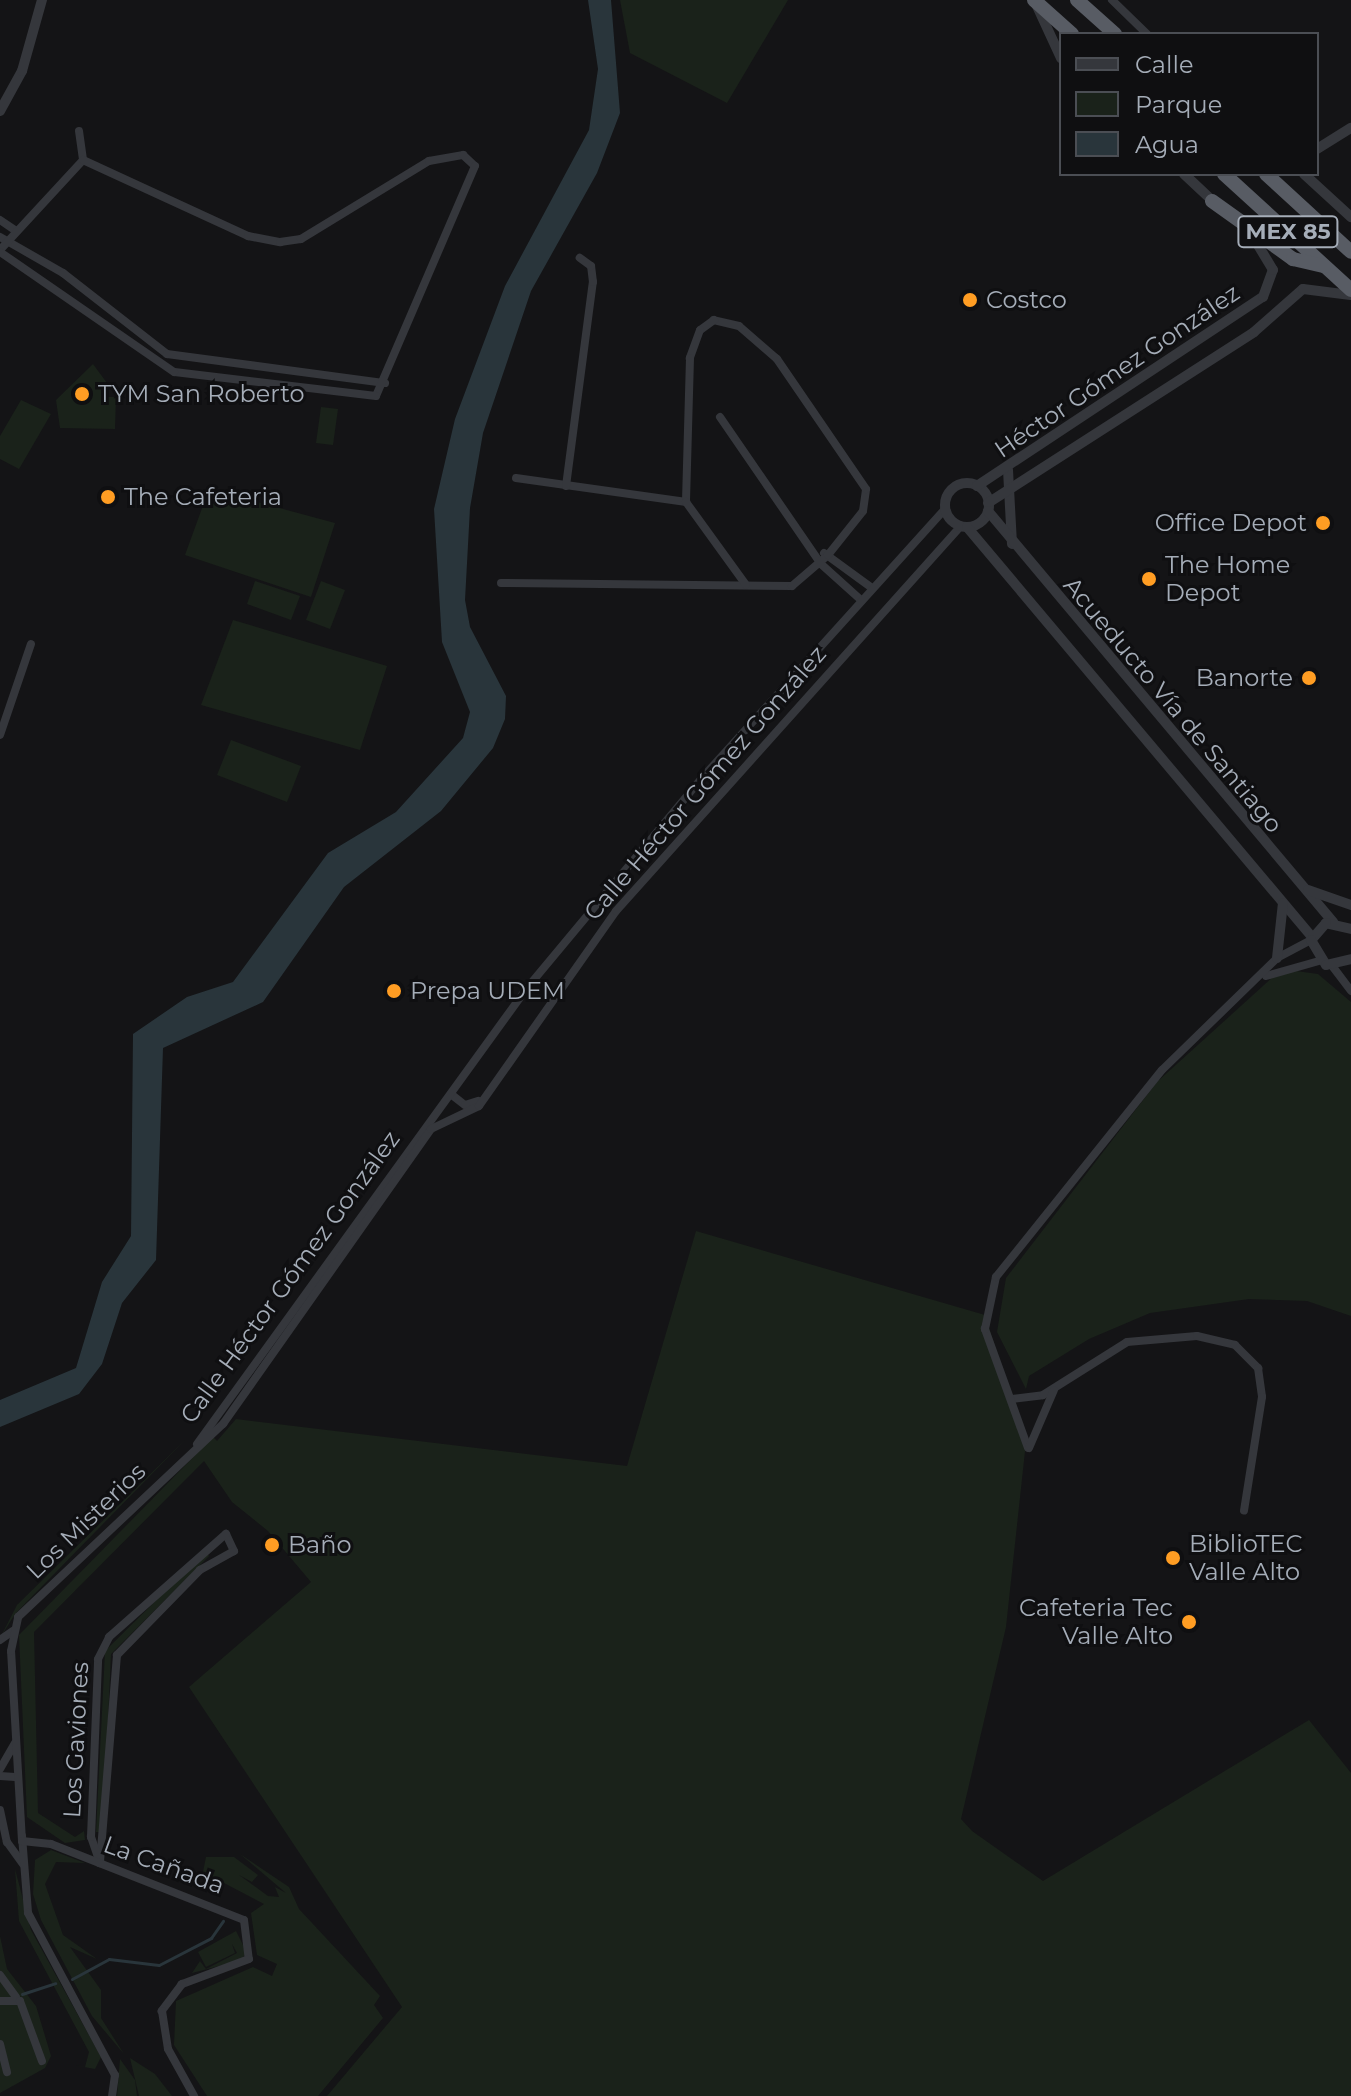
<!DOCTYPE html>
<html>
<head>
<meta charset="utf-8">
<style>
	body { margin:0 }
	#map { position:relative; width:1351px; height:2096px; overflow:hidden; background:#141416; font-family:Montserrat,sans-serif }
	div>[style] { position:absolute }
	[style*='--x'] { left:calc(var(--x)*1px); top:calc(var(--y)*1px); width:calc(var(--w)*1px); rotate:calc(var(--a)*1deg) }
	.green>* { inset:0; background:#1a221a }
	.water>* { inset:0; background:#29353b }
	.stream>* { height:3px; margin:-1.5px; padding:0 1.5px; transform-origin:1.5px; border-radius:1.5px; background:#29353b }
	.minor>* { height:8px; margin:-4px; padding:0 4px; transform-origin:4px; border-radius:4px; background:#35373c }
	.tertiary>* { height:10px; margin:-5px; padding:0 5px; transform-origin:5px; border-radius:5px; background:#35373c }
	.tertiary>.ring { margin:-5px; padding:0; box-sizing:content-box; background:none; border:10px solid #35373c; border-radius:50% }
	.trunk>* { height:14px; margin:-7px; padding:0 7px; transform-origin:7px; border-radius:7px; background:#585c64 }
	.dots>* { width:22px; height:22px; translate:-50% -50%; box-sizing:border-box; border:4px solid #0f0f11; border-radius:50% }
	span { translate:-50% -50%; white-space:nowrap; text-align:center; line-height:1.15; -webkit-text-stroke:6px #0f0f11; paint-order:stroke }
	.shield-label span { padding:2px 6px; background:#0f0f11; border:2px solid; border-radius:6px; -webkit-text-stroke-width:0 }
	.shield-label { font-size:22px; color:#a5adb8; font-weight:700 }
	.poi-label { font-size:24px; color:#a5adb8 }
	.left { translate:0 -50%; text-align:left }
	.right { translate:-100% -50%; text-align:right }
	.street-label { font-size:24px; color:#a5adb8 }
	.legend { position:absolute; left:1059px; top:32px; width:260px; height:144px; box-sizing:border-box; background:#0f0f11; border:2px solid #4b4e54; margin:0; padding:10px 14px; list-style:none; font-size:24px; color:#a5adb8 }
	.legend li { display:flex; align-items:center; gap:16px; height:40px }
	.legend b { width:40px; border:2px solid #4b4e54 }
</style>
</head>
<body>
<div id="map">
	<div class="green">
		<i style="clip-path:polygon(620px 0,788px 0,727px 103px,630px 53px)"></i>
		<i style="clip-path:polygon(93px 364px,107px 383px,103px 397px,116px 397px,115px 429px,60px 428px,56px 400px)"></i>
		<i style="clip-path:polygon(21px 400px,51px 414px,19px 469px,0 459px,0 436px)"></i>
		<i style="clip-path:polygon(321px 407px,338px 409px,333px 445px,316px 443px)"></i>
		<i style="clip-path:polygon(209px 489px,335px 523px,311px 597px,185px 555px)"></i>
		<i style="clip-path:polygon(255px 581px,300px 596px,291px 620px,247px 604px)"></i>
		<i style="clip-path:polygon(321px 581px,345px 590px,330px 629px,306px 620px)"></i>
		<i style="clip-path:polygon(233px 620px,387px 666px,360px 750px,201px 705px)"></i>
		<i style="clip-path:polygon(231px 740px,301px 766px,287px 802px,217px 775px)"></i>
		<i style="clip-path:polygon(1296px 971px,1318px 974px,1351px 1002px,1351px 1316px,1307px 1301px,1249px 1299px,1150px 1313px,1089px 1339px,1029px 1376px,1026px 1389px,997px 1332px,1006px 1278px,1157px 1082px,1274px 976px)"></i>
		<i style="clip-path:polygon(696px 1231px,985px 1315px,1026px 1442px,1006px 1627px,961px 1819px,972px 1831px,1043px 1881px,1309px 1720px,1351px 1773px,1351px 2096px,327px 2096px,402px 2007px,189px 1687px,311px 1582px,268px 1531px,232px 1502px,204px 1461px,34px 1632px,38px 1813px,75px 1837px,84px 1831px,85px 1840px,65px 1843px,27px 1817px,19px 1635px,213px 1437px,217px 1441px,236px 1419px,627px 1466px)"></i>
		<i style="clip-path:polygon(186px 1439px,15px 1614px,0 1638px,17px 1605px)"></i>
		<i style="clip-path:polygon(206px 1551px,209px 1556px,111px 1654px,103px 1832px,96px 1832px,105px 1651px)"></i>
		<i style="clip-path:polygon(51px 1850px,85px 1863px,56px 1862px,45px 1884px,63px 1935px,97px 1959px,70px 1947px,101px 1990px,101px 2018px,124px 2054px,92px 2016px,41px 1920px,33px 1894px,35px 1860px)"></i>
		<i style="clip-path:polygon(240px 1854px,289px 1887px,299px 1909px,380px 1996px,374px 2005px,383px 2018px,318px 2096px,207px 2096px,174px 2045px,176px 2001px,253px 1967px,272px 1976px,277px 1964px,257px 1955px,251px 1913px,264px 1904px,203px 1872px,206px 1857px,234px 1857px,258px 1875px,252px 1882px,239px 1875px,268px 1896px,279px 1897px,275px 1887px,286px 1893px)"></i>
		<i style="clip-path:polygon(15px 1869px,31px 1930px,101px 2057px,95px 2069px,73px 2065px,85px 2067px,89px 2052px,19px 1921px)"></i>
		<i style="clip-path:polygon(236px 1931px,247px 1953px,239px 1961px,192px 1973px,200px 1961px,206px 1969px,237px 1953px,232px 1944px,235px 1953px,206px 1967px,198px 1952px)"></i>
		<i style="clip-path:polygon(0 1936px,7px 1969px,36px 2006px,51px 2056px,45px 2068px,0 2093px)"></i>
		<i style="clip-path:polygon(130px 2058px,155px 2074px,172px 2096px,139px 2096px)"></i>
		<i style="clip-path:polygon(120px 2059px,135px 2080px,137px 2096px,117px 2096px)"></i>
	</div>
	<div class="water">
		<i style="clip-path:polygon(588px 0,611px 0,620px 113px,597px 173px,531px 291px,483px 433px,470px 508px,465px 600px,470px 627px,506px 696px,505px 719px,493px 748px,441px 811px,344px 887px,263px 1002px,163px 1048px,156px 1260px,122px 1303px,102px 1364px,79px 1394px,0 1427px,0 1400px,76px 1368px,102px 1282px,131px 1236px,133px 1034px,187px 997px,233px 982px,328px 853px,396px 812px,463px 738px,470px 712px,442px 642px,434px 509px,455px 419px,505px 286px,589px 130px,598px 69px)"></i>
	</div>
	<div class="stream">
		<i style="--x:72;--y:1979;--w:42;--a:-28.4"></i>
		<i style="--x:109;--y:1959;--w:50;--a:6.8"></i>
		<i style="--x:159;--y:1965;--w:59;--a:-27.4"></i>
		<i style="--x:211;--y:1938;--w:21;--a:-55"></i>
		<i style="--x:22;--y:1994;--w:35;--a:-18"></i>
	</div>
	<div class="minor">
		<i style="--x:1112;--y:0;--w:49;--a:44.2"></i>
		<i style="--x:79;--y:131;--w:29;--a:82"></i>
		<i style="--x:0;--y:220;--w:18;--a:34"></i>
		<i style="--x:0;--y:237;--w:73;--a:29.7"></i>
		<i style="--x:63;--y:273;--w:132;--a:37.9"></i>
		<i style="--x:167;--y:354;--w:220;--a:7.6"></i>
		<i style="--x:0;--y:250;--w:122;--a:-47.3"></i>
		<i style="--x:83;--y:160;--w:182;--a:24.7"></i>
		<i style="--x:248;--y:236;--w:33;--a:11"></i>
		<i style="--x:280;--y:242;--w:21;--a:-8"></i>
		<i style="--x:301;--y:239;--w:150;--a:-31.4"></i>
		<i style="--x:429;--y:161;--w:35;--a:-10"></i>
		<i style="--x:463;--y:155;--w:16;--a:43"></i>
		<i style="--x:475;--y:166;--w:250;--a:113.3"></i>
		<i style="--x:376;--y:396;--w:203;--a:-173.2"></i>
		<i style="--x:174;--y:372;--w:211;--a:-145.4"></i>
		<i style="--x:720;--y:417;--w:178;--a:55.5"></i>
		<i style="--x:821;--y:564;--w:54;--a:42"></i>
		<i style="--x:516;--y:478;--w:172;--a:8"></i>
		<i style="--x:566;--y:486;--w:206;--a:-82.5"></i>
		<i style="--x:593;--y:282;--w:16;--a:-97"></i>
		<i style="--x:591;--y:266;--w:14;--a:-144"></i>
		<i style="--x:824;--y:553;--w:59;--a:36.1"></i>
		<i style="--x:501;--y:583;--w:291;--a:0.6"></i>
		<i style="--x:792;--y:586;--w:48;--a:-40.7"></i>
		<i style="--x:828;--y:555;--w:56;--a:-51.5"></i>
		<i style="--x:863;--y:511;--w:22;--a:-82"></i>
		<i style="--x:866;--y:489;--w:158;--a:-124.4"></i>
		<i style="--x:777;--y:359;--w:50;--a:-139"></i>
		<i style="--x:739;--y:326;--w:26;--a:-167"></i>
		<i style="--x:714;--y:320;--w:17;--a:144"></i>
		<i style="--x:700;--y:330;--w:30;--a:110"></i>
		<i style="--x:690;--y:358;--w:144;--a:91.6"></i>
		<i style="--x:686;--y:502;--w:102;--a:54.1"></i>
		<i style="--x:0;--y:735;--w:96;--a:-71.2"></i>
		<i style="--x:1333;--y:967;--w:30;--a:53"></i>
		<i style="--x:1266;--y:976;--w:55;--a:-15.8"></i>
		<i style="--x:452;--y:1095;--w:16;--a:38"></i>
		<i style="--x:465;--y:1105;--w:14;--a:-17"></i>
		<i style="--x:1012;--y:1399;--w:31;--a:-7"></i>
		<i style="--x:1043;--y:1395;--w:99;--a:-32.2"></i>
		<i style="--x:1127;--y:1342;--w:70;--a:-4.9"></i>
		<i style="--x:1197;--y:1336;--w:39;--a:13"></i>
		<i style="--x:1235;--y:1345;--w:33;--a:45"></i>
		<i style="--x:1258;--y:1368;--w:29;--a:82"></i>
		<i style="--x:1262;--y:1397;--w:115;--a:99"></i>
		<i style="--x:197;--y:1444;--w:563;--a:-54.11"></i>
		<i style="--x:527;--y:988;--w:273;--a:-50.2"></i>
		<i style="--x:702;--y:778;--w:363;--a:-47.9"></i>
		<i style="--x:1028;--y:1448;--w:127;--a:-109.9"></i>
		<i style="--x:985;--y:1329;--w:53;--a:-78.1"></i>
		<i style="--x:996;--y:1277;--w:265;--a:-51.3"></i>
		<i style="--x:1162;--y:1070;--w:161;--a:-44.2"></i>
		<i style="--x:1277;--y:958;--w:38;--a:-28"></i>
		<i style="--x:1029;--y:1448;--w:63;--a:-66.7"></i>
		<i style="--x:226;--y:1534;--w:19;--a:65"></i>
		<i style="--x:234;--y:1551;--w:39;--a:151"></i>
		<i style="--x:200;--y:1570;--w:119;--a:134.3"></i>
		<i style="--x:117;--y:1655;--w:209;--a:94.7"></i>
		<i style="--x:100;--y:1863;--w:28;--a:-109"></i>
		<i style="--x:91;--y:1837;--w:178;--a:-87.7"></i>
		<i style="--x:98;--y:1659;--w:25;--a:-63"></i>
		<i style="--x:109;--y:1637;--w:156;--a:-41.4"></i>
		<i style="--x:0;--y:1640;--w:16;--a:-35"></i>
		<i style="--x:0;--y:1769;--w:30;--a:-60"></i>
		<i style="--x:0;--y:1776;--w:15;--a:4"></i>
		<i style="--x:0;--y:1810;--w:33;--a:78"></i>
		<i style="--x:7;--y:1842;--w:27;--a:54"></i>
		<i style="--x:22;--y:1836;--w:77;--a:85.5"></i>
		<i style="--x:28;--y:1913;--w:184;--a:61.8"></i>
		<i style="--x:115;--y:2075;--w:21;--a:98"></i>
		<i style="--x:22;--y:1841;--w:190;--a:-93.3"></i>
		<i style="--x:11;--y:1651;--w:35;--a:-78"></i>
		<i style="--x:18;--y:1617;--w:282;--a:-43.3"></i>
		<i style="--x:223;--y:1424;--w:361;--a:-54.8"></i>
		<i style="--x:431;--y:1129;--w:53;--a:-25.6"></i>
		<i style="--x:479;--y:1106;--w:238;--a:-54.9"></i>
		<i style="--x:616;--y:911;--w:517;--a:-48.14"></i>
		<i style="--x:22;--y:1841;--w:29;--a:6"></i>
		<i style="--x:51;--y:1844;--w:207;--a:21.5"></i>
		<i style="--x:244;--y:1920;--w:39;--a:83"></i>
		<i style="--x:249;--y:1959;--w:72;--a:159.5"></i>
		<i style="--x:182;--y:1984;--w:34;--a:127"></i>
		<i style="--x:162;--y:2011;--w:38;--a:81"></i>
		<i style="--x:168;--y:2049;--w:54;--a:61"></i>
		<i style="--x:0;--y:1975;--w:27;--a:54"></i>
		<i style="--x:0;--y:2001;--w:20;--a:0"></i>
		<i style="--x:20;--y:2001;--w:64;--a:69.9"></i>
		<i style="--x:0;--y:2044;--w:29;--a:76"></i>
	</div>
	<div class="tertiary">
		<i style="--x:1036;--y:4;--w:60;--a:65.2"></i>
		<i style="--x:0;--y:111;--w:46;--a:-61.2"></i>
		<i style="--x:22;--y:71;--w:74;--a:-74.3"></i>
		<i style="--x:1317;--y:149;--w:40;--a:-32"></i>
		<i style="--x:1184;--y:174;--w:47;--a:43.3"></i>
		<i style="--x:1304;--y:174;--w:64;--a:42.5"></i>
		<i style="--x:1008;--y:470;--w:74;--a:86.9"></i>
		<i class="ring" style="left:945px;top:483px;width:34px;height:34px"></i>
		<i style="--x:977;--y:486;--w:343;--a:-33.5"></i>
		<i style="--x:1263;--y:297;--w:29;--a:-70"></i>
		<i style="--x:1273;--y:270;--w:39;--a:-121"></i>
		<i style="--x:988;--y:503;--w:316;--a:-32.7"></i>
		<i style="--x:1254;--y:332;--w:65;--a:-41.3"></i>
		<i style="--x:1303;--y:289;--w:48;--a:7.1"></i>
		<i style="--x:988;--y:511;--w:537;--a:49.99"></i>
		<i style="--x:967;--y:527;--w:536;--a:49.92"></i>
		<i style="--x:1308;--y:890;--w:46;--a:19.2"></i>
		<i style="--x:1351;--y:929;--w:26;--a:-167"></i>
		<i style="--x:1326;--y:923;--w:23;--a:131"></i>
		<i style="--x:1311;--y:940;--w:29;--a:59"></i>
		<i style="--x:1326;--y:965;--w:26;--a:-13"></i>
		<i style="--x:1277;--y:958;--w:55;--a:-83.8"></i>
	</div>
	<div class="trunk">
		<i style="--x:1034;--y:0;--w:51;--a:41.8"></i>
		<i style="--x:1077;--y:0;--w:51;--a:41.8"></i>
		<i style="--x:1224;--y:174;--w:172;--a:42.4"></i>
		<i style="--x:1266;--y:174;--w:115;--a:42.5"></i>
		<i style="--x:1212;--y:201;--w:100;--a:35.6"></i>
		<i style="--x:1293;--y:259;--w:32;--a:13"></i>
	</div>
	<div class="dots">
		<i style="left:970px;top:300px;background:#ff9d23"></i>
		<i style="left:82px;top:394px;background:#ff9d23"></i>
		<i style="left:108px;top:497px;background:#ff9d23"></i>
		<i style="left:1323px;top:523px;background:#ff9d23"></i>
		<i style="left:1149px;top:579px;background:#ff9d23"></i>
		<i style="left:1309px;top:678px;background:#ff9d23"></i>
		<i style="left:394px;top:991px;background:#ff9d23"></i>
		<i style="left:272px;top:1545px;background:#ff9d23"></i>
		<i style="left:1173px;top:1558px;background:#ff9d23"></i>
		<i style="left:1189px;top:1622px;background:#ff9d23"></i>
	</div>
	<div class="shield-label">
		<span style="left:1288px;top:232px">MEX 85</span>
	</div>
	<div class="poi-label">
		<span class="left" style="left:986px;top:300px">Costco</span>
		<span class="left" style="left:98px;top:394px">TYM San Roberto</span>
		<span class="left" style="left:124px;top:497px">The Cafeteria</span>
		<span class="right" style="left:1307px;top:523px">Office Depot</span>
		<span class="left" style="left:1165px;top:579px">The Home<br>Depot</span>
		<span class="right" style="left:1293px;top:678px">Banorte</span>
		<span class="left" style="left:410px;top:991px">Prepa UDEM</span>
		<span class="left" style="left:1189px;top:1558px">BiblioTEC<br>Valle Alto</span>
		<span class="left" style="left:288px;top:1545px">Baño</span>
		<span class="right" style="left:1173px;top:1622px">Cafeteria Tec<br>Valle Alto</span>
	</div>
	<div class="street-label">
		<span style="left:1117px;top:371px;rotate:-34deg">Héctor Gómez González</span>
		<span style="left:1173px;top:705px;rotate:50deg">Acueducto Vía de Santiago</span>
		<span style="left:705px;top:783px;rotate:-49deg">Calle Héctor Gómez González</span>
		<span style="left:290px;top:1277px;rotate:-54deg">Calle Héctor Gómez González</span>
		<span style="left:86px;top:1521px;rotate:-44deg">Los Misterios</span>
		<span style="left:76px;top:1740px;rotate:-87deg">Los Gaviones</span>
		<span style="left:164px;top:1865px;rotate:20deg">La Cañada</span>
	</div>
	<ul class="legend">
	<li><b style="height:10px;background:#35373c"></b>Calle</li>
	<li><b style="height:22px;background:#1a221a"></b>Parque</li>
	<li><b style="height:22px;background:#29353b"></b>Agua</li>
	</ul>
</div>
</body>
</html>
